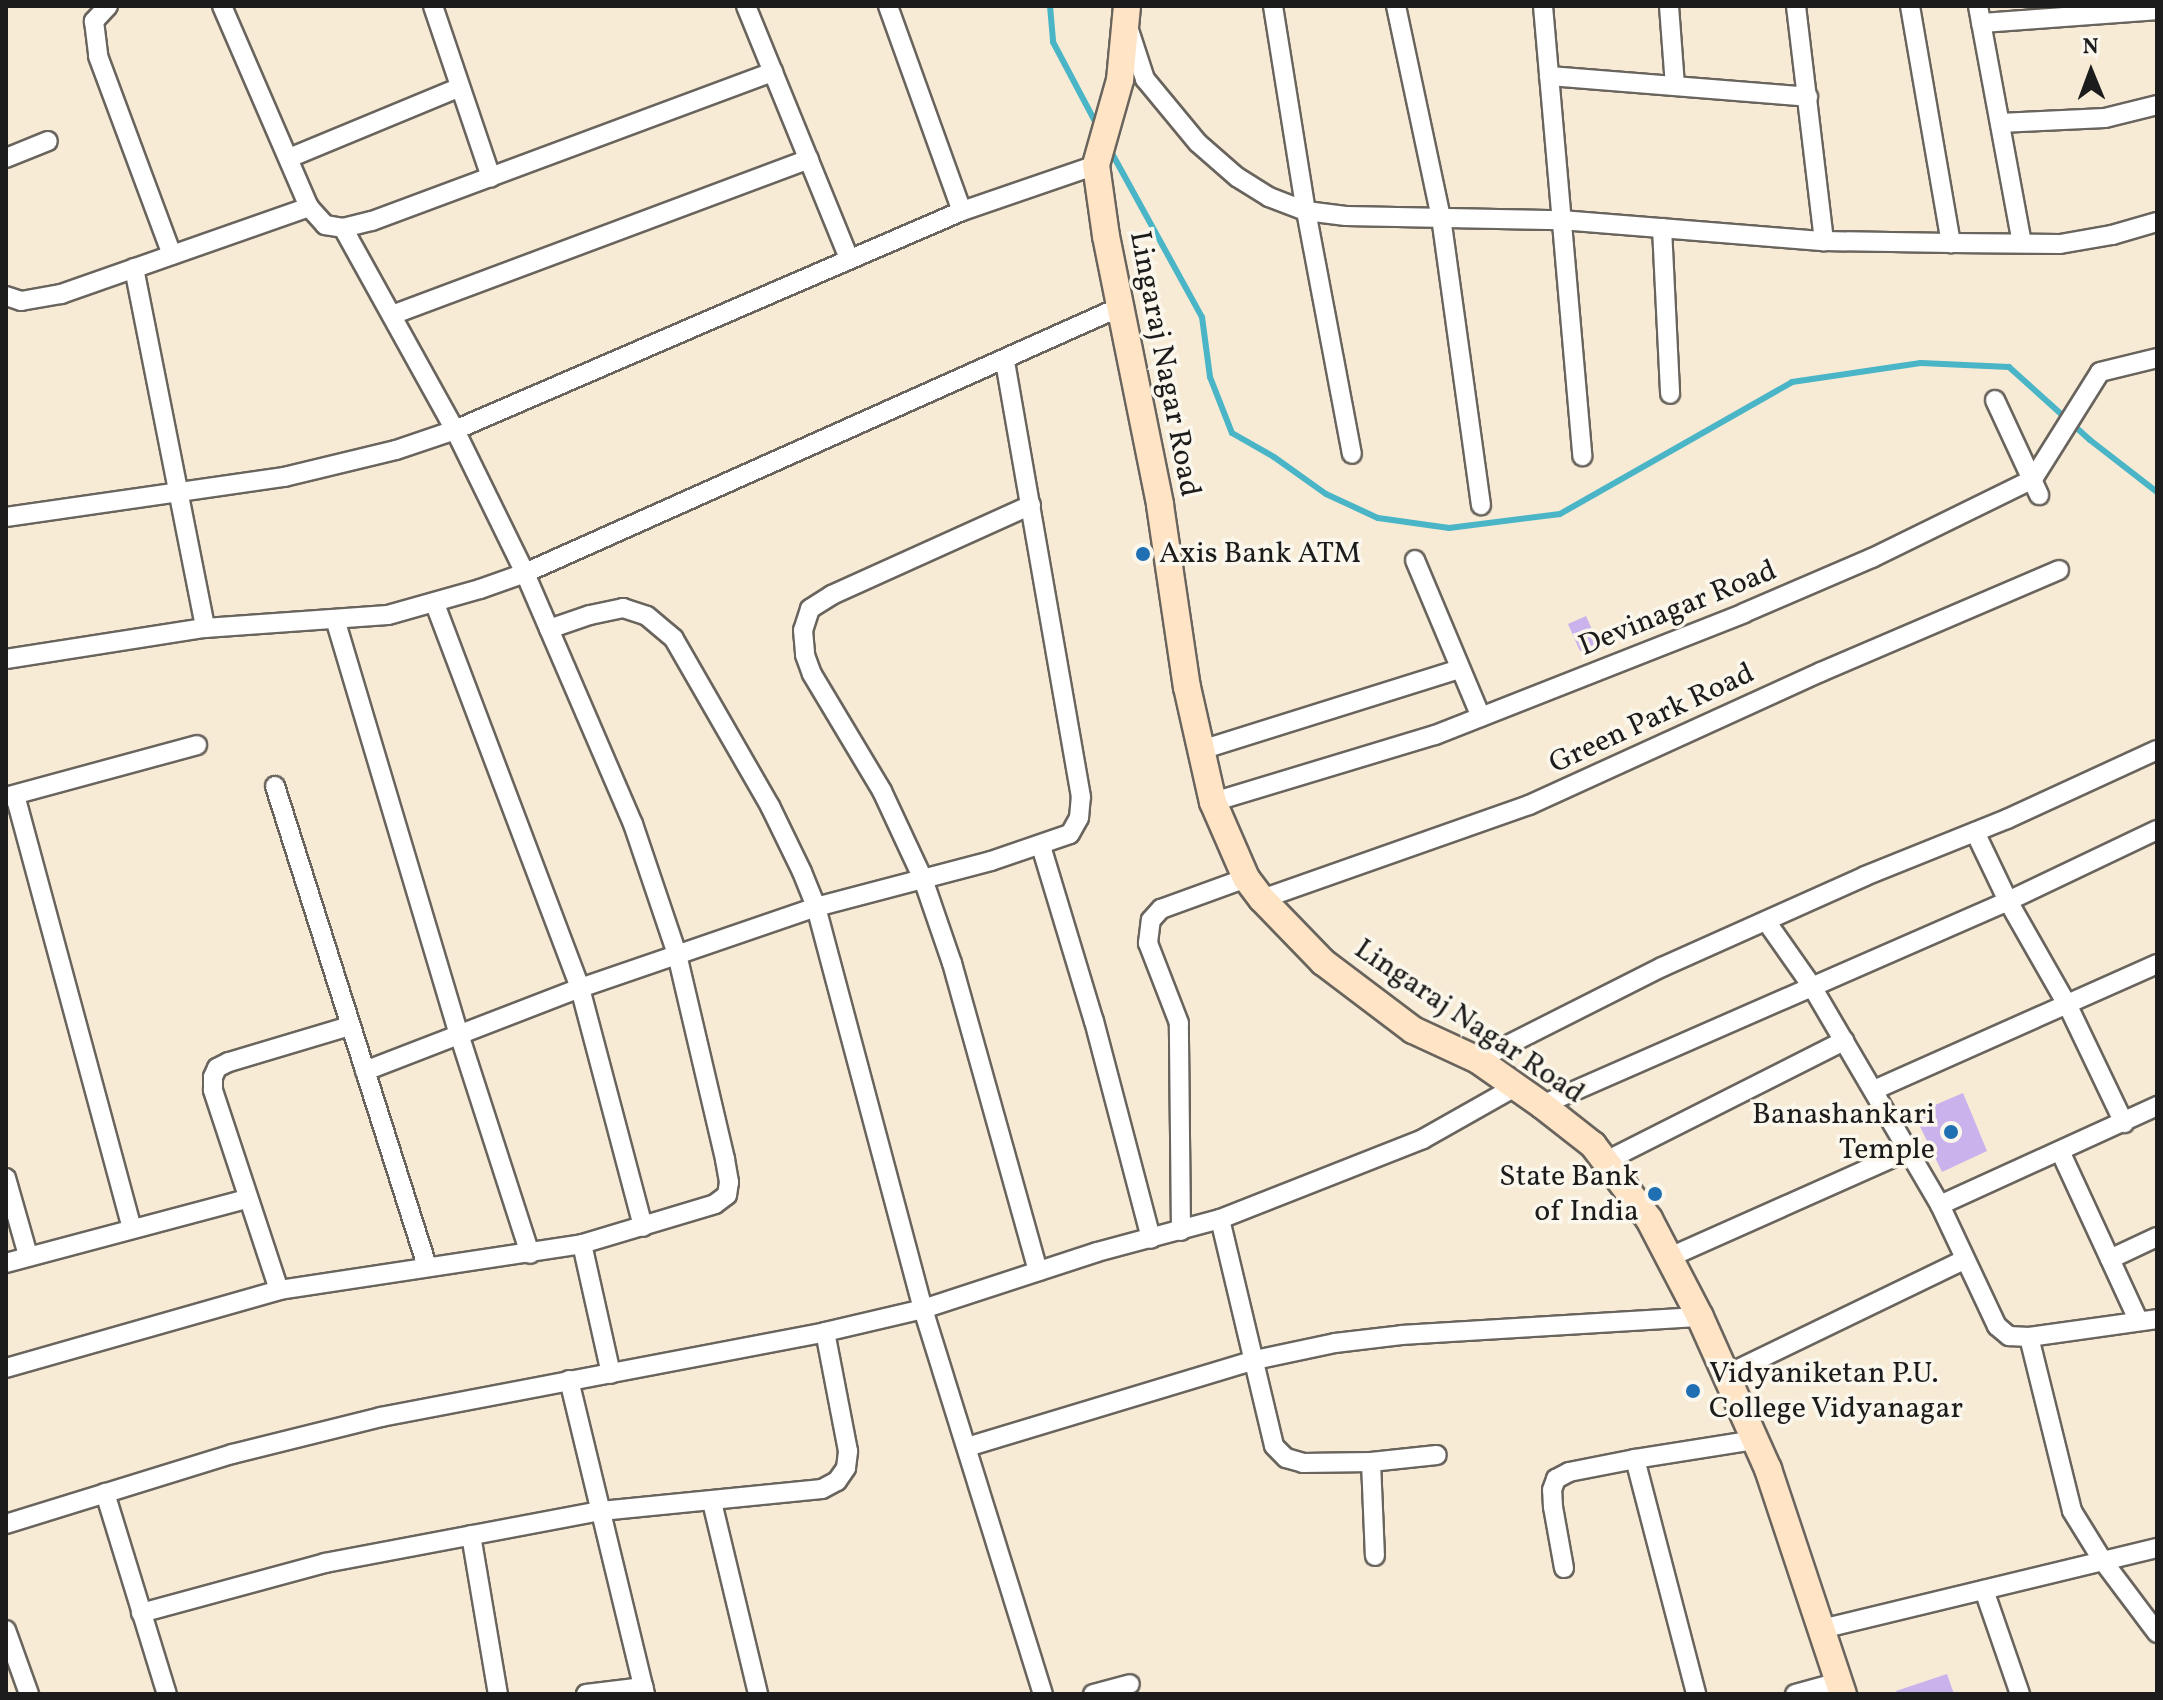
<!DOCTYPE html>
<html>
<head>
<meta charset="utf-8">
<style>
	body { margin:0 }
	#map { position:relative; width:2163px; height:1700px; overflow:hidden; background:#f7ebd6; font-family:Vollkorn,serif }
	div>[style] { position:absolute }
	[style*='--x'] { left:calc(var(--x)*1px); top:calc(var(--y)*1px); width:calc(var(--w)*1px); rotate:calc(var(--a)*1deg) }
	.stream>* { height:6px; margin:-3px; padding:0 3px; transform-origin:3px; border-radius:3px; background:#49b5c6 }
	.building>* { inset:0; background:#cab2ec }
	.roads { filter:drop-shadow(2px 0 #69645d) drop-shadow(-2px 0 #69645d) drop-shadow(0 2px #69645d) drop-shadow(0 -2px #69645d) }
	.street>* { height:18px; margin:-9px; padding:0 9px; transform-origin:9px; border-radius:9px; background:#fff }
	.secondary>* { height:26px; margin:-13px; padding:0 13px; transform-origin:13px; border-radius:13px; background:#ffe4c6 }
	.dots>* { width:22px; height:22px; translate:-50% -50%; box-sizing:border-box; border:4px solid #fbf7ec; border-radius:50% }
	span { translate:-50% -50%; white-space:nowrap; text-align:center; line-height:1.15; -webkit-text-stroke:7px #fbf7ec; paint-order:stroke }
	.street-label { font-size:30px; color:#1c1c1c }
	.poi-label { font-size:30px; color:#1c1c1c }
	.left { translate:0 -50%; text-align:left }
	.right { translate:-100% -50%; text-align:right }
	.frame { position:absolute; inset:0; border:8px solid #1c1c1c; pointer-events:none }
	.north { position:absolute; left:2051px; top:32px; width:80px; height:80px; -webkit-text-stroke:6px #fbf7ec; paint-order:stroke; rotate:359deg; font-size:22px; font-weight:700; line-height:32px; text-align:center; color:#1c1c1c }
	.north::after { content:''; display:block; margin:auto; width:28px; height:36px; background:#1c1c1c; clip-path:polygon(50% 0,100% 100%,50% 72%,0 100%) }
</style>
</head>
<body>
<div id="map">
	<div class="stream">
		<i style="--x:1050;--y:6;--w:36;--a:85"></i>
		<i style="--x:1053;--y:42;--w:96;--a:62.1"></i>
		<i style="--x:1109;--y:148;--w:193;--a:61.2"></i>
		<i style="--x:1202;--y:317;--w:61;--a:82.4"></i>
		<i style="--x:1210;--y:377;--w:60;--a:68.6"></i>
		<i style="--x:1232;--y:433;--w:48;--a:29.7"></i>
		<i style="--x:1274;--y:457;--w:64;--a:35.4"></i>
		<i style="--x:1326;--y:494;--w:57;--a:24.8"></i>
		<i style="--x:1378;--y:518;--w:72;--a:8"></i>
		<i style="--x:1449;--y:528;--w:112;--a:-7.2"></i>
		<i style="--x:1560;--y:514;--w:267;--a:-29.6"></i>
		<i style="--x:1792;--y:382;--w:130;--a:-8.4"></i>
		<i style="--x:1921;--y:363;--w:88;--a:2.6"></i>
		<i style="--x:2009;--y:367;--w:109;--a:42"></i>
		<i style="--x:2090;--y:440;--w:85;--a:37.8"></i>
	</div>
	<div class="building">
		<i style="clip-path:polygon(1586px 616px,1598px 643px,1580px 651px,1568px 624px)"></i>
		<i style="clip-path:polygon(1963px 1093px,1987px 1151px,1942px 1172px,1914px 1114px)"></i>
		<i style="clip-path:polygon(1947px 1674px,1954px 1694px,1897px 1694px,1896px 1691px)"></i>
	</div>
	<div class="roads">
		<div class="street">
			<i style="--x:108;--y:6;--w:21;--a:133"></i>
			<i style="--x:94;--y:21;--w:35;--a:83"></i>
			<i style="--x:98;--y:56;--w:212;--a:69.6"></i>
			<i style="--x:222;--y:6;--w:219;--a:66.6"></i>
			<i style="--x:309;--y:207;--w:24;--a:48"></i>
			<i style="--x:325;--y:225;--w:18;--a:9"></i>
			<i style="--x:343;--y:228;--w:30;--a:-14"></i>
			<i style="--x:372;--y:221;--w:428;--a:-20.4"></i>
			<i style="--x:433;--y:6;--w:181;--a:71.3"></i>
			<i style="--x:746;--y:6;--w:272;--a:67.8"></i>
			<i style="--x:888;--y:6;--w:218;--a:70.2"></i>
			<i style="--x:1273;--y:6;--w:208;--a:80.9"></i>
			<i style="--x:1306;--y:211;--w:247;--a:79.3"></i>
			<i style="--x:1396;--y:6;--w:216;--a:78"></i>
			<i style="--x:1441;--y:217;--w:291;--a:82.1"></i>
			<i style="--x:1543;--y:6;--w:452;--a:85"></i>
			<i style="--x:1669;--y:6;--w:80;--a:85.7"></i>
			<i style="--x:1796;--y:6;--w:237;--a:83.2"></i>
			<i style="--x:1910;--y:6;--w:241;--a:80.2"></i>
			<i style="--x:1978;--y:6;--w:241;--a:79.5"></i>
			<i style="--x:1981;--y:23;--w:176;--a:-4.2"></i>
			<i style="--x:1129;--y:30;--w:52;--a:71.9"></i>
			<i style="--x:1145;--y:79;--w:83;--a:50.4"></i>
			<i style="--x:1198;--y:143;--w:52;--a:41.1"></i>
			<i style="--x:1237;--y:177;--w:38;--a:32"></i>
			<i style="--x:1269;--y:197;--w:40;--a:21"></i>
			<i style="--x:1306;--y:211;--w:40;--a:7.1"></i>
			<i style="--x:1346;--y:216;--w:215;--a:1.1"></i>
			<i style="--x:1561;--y:220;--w:264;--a:4.6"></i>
			<i style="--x:1824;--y:241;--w:127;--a:0.9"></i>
			<i style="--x:1951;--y:243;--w:109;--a:0.5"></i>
			<i style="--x:2060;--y:244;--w:53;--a:-9.8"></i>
			<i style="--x:2112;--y:235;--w:47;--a:-16.1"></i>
			<i style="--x:1549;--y:76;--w:260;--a:4.6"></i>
			<i style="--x:2000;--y:123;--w:105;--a:-2.7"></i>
			<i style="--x:2105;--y:118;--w:54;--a:-14"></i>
			<i style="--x:6;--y:158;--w:45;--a:-22"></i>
			<i style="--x:289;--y:158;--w:185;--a:-22.5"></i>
			<i style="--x:1662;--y:228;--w:166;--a:87.2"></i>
			<i style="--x:134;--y:268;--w:367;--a:78.8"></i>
			<i style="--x:6;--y:296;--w:16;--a:18"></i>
			<i style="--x:21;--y:301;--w:41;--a:-9.9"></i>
			<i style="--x:61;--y:294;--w:263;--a:-19.3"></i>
			<i style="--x:392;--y:315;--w:445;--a:-20.5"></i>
			<i style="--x:1995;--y:400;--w:105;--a:65.1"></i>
			<i style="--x:1031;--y:505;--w:218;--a:155.7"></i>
			<i style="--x:832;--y:595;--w:26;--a:148"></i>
			<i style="--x:810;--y:609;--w:22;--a:108"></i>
			<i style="--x:803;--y:630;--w:25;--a:85"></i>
			<i style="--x:805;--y:655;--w:20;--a:70"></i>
			<i style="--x:812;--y:674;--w:136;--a:59.1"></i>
			<i style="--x:882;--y:791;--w:97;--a:65"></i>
			<i style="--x:923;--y:879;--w:89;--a:71"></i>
			<i style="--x:952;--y:963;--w:320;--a:74.4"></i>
			<i style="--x:6;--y:517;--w:281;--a:-8.2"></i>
			<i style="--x:284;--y:477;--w:115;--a:-13.6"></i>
			<i style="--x:396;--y:450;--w:62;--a:-18.7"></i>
			<i style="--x:455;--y:430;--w:552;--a:-23.36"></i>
			<i style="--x:962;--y:211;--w:142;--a:-18.9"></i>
			<i style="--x:1415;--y:560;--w:170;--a:67.2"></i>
			<i style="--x:435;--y:604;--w:410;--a:69.3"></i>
			<i style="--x:580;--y:988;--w:247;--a:75.2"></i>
			<i style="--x:335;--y:619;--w:433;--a:73.4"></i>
			<i style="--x:459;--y:1034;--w:231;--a:72.1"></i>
			<i style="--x:549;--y:629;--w:43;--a:-18.9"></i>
			<i style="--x:590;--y:615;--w:34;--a:-12"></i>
			<i style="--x:623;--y:608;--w:25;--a:18"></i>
			<i style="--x:647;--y:616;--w:35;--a:40"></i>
			<i style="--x:674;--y:639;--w:193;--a:60.1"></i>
			<i style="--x:770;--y:806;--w:73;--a:64.1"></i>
			<i style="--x:802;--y:872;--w:38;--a:68"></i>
			<i style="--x:816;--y:907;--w:416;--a:75.1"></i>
			<i style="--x:923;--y:1309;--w:403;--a:72.7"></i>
			<i style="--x:6;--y:659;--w:201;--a:-8.9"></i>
			<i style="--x:205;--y:628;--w:183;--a:-4.1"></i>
			<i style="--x:388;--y:615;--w:96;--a:-15.8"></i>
			<i style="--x:480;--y:589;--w:48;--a:-19.6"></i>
			<i style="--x:525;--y:573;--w:652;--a:-24.09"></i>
			<i style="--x:1201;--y:750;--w:270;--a:-17.4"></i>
			<i style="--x:275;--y:786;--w:503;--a:72.43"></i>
			<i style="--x:15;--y:795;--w:449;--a:74.9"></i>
			<i style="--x:6;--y:797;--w:198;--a:-15.2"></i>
			<i style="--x:1213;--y:802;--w:232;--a:-16.8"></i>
			<i style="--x:1435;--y:735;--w:332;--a:-21.5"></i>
			<i style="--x:1744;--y:613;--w:139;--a:-23.3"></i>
			<i style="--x:1872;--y:558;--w:179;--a:-26.1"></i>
			<i style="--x:2033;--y:479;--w:126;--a:-57.9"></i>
			<i style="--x:2100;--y:372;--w:59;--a:-13.8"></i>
			<i style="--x:1975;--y:832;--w:76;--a:64.4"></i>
			<i style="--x:2008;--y:901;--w:121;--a:60.3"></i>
			<i style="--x:2068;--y:1006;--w:130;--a:64.4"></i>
			<i style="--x:1041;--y:846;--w:183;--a:73.2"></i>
			<i style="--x:1094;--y:1021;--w:225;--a:75.3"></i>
			<i style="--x:1262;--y:899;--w:283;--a:-19.4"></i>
			<i style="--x:1529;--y:805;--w:321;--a:-24.5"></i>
			<i style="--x:1821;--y:672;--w:259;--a:-23.2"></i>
			<i style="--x:1766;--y:921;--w:78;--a:54.9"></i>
			<i style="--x:1811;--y:985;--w:255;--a:59.6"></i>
			<i style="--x:1940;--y:1205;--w:134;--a:64.8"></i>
			<i style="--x:1997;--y:1326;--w:16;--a:40"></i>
			<i style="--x:2009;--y:1336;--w:20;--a:3"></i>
			<i style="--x:2029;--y:1337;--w:129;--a:-8"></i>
			<i style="--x:1478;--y:1060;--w:206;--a:-26.8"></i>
			<i style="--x:1662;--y:967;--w:222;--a:-24.1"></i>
			<i style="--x:1865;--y:876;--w:153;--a:-21.9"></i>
			<i style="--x:2007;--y:819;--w:165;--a:-24.7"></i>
			<i style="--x:365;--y:1071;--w:230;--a:-21.1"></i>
			<i style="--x:580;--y:988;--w:250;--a:-18.9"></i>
			<i style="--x:816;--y:907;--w:181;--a:-14.7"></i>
			<i style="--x:991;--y:861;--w:83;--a:-18.9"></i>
			<i style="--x:1070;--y:834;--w:18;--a:-61"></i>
			<i style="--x:1079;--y:818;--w:21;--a:-85"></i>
			<i style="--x:1081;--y:797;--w:444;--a:-99.9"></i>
			<i style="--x:1874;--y:1090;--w:310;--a:-24"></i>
			<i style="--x:1542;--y:1105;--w:509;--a:-23.64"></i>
			<i style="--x:2008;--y:901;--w:165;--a:-25.5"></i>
			<i style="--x:2060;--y:1151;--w:186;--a:65.2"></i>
			<i style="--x:1606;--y:1161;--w:267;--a:-26.8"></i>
			<i style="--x:6;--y:1178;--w:80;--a:74.1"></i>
			<i style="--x:1940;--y:1205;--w:239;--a:-24.5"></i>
			<i style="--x:1220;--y:1219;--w:233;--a:76.6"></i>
			<i style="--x:1274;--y:1446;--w:17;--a:45"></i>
			<i style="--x:1286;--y:1458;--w:18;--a:16"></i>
			<i style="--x:1303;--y:1463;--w:68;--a:-0.8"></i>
			<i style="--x:1371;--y:1462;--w:66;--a:-6.1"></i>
			<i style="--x:1181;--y:1231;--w:208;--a:-90.6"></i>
			<i style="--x:1179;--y:1023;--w:86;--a:-111.2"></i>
			<i style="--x:1148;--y:943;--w:23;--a:-83"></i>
			<i style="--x:1151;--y:920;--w:15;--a:-48"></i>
			<i style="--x:1161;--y:909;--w:90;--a:-20"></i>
			<i style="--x:582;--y:1244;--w:133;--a:77.4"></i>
			<i style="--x:1670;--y:1257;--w:261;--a:-24"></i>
			<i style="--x:2110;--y:1259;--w:52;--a:-25.1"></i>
			<i style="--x:6;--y:1263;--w:249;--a:-14.9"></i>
			<i style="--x:279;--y:1290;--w:211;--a:-108.3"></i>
			<i style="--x:213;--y:1090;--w:13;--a:-90"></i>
			<i style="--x:213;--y:1077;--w:10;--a:-66"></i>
			<i style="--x:217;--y:1068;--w:13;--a:-27"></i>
			<i style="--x:229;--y:1062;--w:126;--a:-16.6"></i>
			<i style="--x:2029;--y:1337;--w:179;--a:76.1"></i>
			<i style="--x:2072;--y:1511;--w:59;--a:58.2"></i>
			<i style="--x:2103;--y:1561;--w:90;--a:53.1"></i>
			<i style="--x:6;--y:1368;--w:284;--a:-15.9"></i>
			<i style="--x:279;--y:1290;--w:306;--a:-8.6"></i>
			<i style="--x:582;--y:1244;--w:139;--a:-16.7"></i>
			<i style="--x:715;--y:1204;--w:15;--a:-37"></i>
			<i style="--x:727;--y:1195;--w:13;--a:-81"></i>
			<i style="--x:729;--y:1182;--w:23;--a:-100"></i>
			<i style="--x:725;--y:1159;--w:211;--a:-103.2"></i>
			<i style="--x:677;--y:954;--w:137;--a:-108.7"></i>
			<i style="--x:633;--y:824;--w:273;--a:-113.3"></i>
			<i style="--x:525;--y:573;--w:159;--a:-116.1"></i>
			<i style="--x:455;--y:430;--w:231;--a:-119"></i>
			<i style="--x:1726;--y:1375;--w:264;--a:-25.8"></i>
			<i style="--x:569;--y:1380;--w:323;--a:76.4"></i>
			<i style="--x:967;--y:1447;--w:301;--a:-16.8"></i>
			<i style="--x:1255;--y:1360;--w:82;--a:-12"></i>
			<i style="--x:1335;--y:1343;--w:67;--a:-6.8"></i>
			<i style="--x:1402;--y:1335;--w:299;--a:-3.5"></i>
			<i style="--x:1635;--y:1459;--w:243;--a:75.4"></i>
			<i style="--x:1371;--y:1462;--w:94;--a:87.6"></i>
			<i style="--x:105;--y:1493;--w:210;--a:72.9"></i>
			<i style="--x:712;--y:1502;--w:197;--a:76.5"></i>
			<i style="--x:6;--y:1524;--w:237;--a:-17.2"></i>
			<i style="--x:232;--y:1454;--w:154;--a:-13.9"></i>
			<i style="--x:381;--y:1417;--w:452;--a:-10.8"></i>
			<i style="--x:825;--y:1332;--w:101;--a:-13.2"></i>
			<i style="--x:923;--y:1309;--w:183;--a:-18.1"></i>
			<i style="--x:1097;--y:1252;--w:127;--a:-15"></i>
			<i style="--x:1220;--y:1219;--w:218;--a:-21.5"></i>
			<i style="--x:1423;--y:1139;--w:103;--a:-29.5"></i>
			<i style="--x:471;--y:1535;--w:161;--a:80.4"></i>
			<i style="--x:1564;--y:1568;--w:62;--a:-100.2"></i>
			<i style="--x:1553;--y:1507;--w:17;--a:-93"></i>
			<i style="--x:1552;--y:1490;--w:12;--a:-70"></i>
			<i style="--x:1556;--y:1479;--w:15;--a:-28"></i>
			<i style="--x:1569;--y:1472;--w:67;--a:-11.1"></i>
			<i style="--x:1635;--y:1459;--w:121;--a:-9"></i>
			<i style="--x:1984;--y:1590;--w:110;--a:70.9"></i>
			<i style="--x:141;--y:1613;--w:191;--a:-15.2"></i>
			<i style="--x:325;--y:1563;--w:281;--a:-10.7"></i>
			<i style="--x:601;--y:1511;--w:222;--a:-5.7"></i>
			<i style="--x:822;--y:1489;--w:17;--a:-28"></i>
			<i style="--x:837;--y:1481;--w:16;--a:-55"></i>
			<i style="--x:846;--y:1468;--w:17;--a:-83"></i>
			<i style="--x:848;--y:1451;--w:121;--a:-100.9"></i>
			<i style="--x:1822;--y:1629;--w:345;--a:-13.6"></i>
			<i style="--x:6;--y:1630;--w:68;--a:70.2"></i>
			<i style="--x:586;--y:1694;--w:58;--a:-6.9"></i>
			<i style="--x:1093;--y:1694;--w:38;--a:-15"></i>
			<i style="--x:1795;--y:1694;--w:46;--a:-15.3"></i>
		</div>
		<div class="secondary">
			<i style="--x:1127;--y:6;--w:74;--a:95.4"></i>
			<i style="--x:1120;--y:80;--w:88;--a:105.8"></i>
			<i style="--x:1096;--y:165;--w:72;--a:82"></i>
			<i style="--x:1106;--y:236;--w:274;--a:78.6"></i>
			<i style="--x:1160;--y:505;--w:184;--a:81.6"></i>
			<i style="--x:1187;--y:687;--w:118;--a:77.3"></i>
			<i style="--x:1213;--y:802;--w:83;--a:66.5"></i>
			<i style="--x:1246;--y:878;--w:26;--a:53"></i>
			<i style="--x:1262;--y:899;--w:88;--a:45.9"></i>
			<i style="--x:1323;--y:962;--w:113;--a:37.1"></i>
			<i style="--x:1413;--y:1030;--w:72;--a:24.8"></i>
			<i style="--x:1478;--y:1060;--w:78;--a:35.1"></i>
			<i style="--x:1542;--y:1105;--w:65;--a:38.1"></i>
			<i style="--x:1593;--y:1145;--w:93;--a:52.9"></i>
			<i style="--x:1649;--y:1219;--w:110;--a:62.5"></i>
			<i style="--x:1700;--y:1317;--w:167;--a:65.9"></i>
			<i style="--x:1768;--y:1469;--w:237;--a:71.6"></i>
		</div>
	</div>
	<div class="dots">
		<i style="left:1143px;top:554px;background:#1f6fb2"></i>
		<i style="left:1951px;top:1132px;background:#1f6fb2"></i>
		<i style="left:1655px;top:1194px;background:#1f6fb2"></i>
		<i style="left:1693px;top:1391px;background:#1f6fb2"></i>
	</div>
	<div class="street-label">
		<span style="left:1164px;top:364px;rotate:79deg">Lingaraj Nagar Road</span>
		<span style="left:1678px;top:609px;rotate:-22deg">Devinagar Road</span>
		<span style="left:1652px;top:719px;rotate:-25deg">Green Park Road</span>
		<span style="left:1469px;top:1022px;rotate:34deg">Lingaraj Nagar Road</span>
	</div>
	<div class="poi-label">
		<span class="left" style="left:1159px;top:554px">Axis Bank ATM</span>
		<span class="right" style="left:1935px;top:1132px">Banashankari<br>Temple</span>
		<span class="right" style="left:1639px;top:1194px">State Bank<br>of India</span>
		<span class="left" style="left:1709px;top:1391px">Vidyaniketan P.U.<br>College Vidyanagar</span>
	</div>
	<div class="frame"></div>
	<div class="north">N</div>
</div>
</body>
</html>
